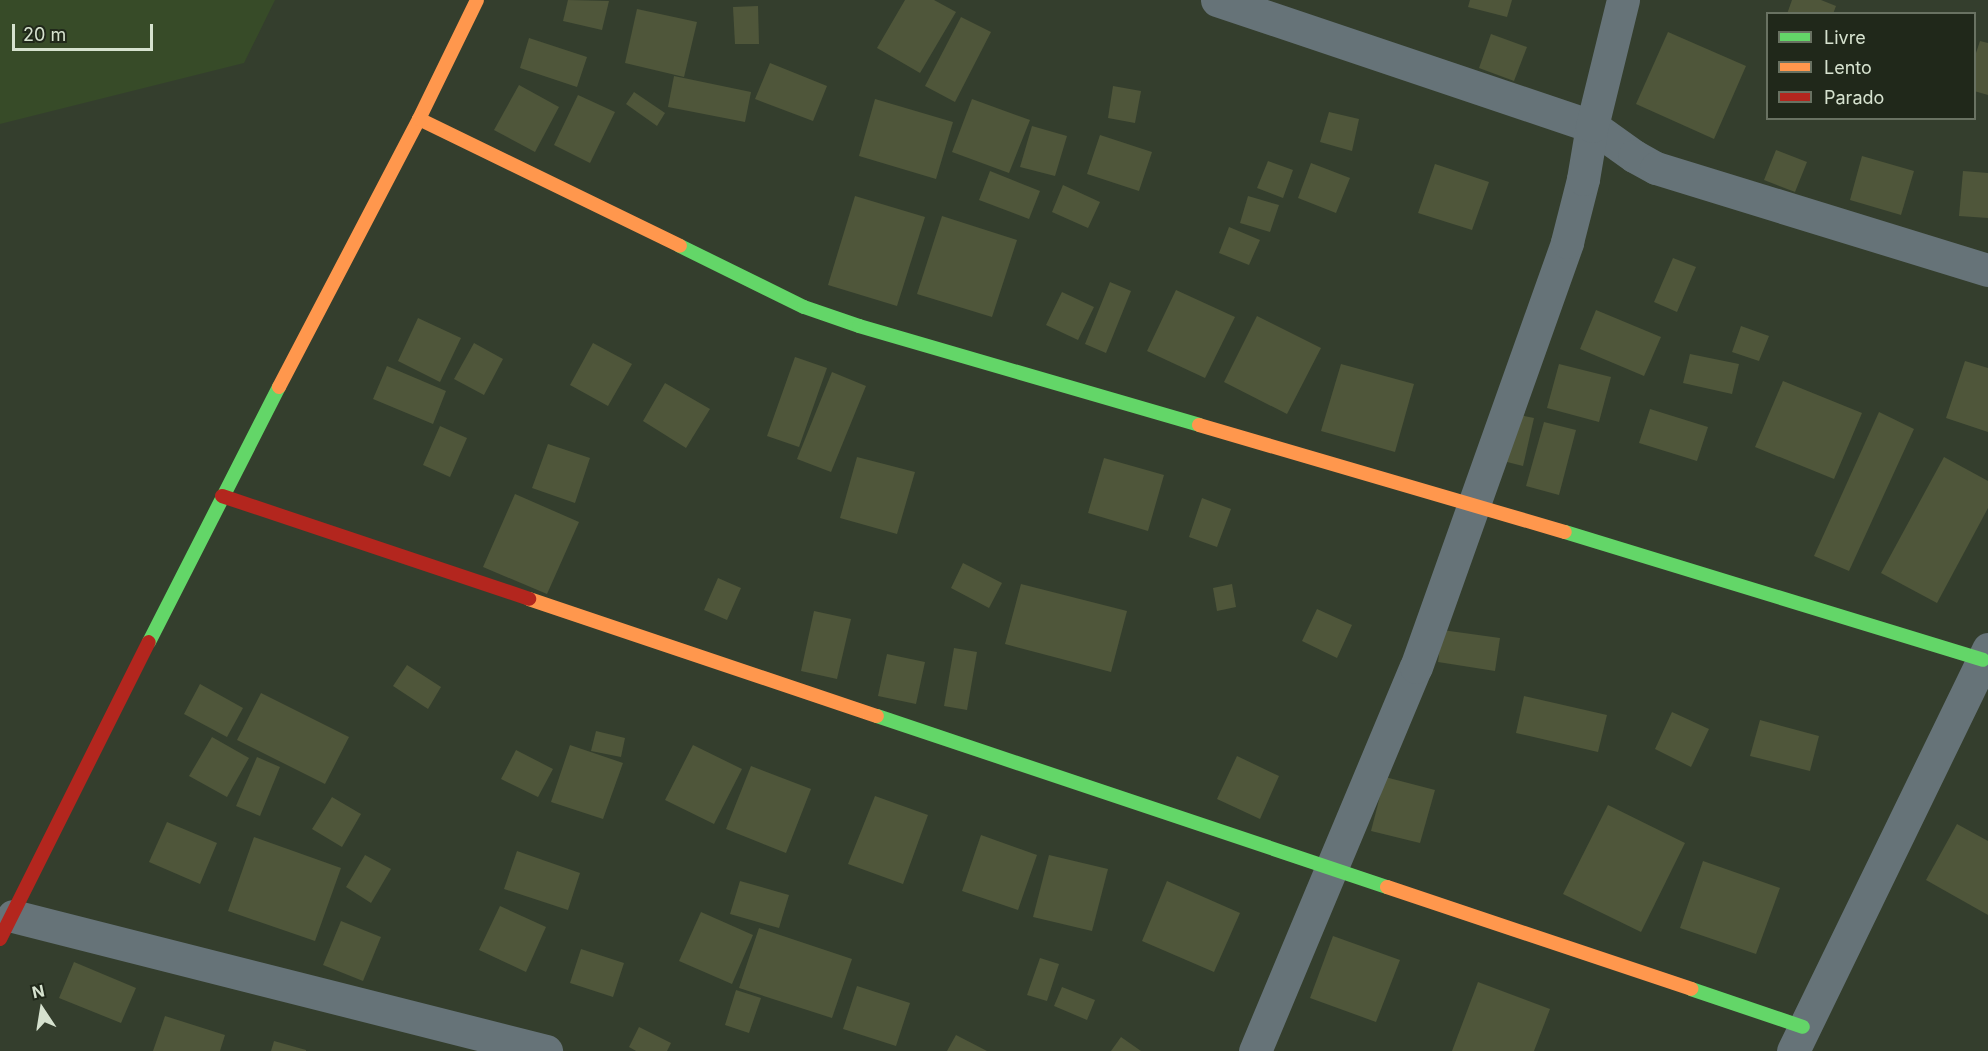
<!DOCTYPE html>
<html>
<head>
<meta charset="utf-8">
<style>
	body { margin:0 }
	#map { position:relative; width:1988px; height:1051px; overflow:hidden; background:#343e2d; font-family:Inter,sans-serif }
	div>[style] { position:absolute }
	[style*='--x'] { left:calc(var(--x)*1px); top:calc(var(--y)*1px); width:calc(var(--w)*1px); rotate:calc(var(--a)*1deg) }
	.built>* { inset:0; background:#374b28 }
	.building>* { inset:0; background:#4f563a }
	.street>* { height:33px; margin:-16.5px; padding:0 16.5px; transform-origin:16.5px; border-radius:16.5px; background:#667378 }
	.fast>* { height:14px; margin:-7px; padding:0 7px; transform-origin:7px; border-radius:7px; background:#63d668 }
	.slow>* { height:14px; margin:-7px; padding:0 7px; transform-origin:7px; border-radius:7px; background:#ff974d }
	.jam>* { height:14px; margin:-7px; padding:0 7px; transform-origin:7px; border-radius:7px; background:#b3261e }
	span { translate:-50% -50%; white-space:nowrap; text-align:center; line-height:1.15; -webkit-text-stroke:5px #20281a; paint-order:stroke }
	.legend { position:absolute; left:1766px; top:12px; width:210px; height:108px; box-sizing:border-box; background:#20281a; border:2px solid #697262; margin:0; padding:8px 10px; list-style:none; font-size:18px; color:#d6e2cf }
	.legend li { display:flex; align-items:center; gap:12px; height:30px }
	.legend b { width:30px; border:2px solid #697262 }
	.north { position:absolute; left:12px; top:979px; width:60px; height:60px; -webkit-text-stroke:4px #20281a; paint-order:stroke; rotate:348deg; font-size:16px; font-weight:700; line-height:24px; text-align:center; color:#d6e2cf }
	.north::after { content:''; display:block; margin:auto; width:21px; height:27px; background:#d6e2cf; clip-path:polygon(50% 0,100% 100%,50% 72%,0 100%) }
	.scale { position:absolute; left:12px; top:24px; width:141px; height:27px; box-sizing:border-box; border:3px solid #d6e2cf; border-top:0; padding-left:8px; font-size:18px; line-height:21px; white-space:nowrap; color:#d6e2cf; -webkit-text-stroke:4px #20281a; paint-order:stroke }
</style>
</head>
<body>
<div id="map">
	<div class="built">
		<i style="clip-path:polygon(0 0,275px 0,244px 63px,0 124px)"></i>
	</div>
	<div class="building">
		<i style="clip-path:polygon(568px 0,609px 1px,602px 30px,563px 21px)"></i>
		<i style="clip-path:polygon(905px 0,934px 0,956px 12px,920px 73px,877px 48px)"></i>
		<i style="clip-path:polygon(1470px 0,1512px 0,1507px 17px,1468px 7px)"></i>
		<i style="clip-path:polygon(1792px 0,1821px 0,1836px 6px,1833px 14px,1787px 14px)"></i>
		<i style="clip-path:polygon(758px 6px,759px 44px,735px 44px,733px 7px)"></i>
		<i style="clip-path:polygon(637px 9px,697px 22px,684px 77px,625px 63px)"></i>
		<i style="clip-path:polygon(961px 17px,991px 32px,955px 102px,925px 86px)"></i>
		<i style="clip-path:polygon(1668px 32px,1746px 66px,1714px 139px,1636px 104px)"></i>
		<i style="clip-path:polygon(1491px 34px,1527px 47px,1514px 81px,1479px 68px)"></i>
		<i style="clip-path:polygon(529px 38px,587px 57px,577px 87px,520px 68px)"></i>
		<i style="clip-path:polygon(1980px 41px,1988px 43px,1988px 95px,1974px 91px,1974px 59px)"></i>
		<i style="clip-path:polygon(770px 63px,827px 86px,813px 121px,755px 99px)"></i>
		<i style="clip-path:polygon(674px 76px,751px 92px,745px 122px,668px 107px)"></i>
		<i style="clip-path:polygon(519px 85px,559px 107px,535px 152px,494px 130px)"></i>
		<i style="clip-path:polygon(1113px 86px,1141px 91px,1135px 123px,1108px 118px)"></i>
		<i style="clip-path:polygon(634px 92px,665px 113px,657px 126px,626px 104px)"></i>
		<i style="clip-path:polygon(578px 95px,615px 112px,590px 163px,554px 145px)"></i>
		<i style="clip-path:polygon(875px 99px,953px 122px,936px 179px,859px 156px)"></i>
		<i style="clip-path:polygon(972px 99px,1030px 120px,1009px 173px,952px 152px)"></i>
		<i style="clip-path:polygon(1329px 112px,1359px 119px,1352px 151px,1320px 142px)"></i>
		<i style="clip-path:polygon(1032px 126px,1067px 136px,1055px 176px,1020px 167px)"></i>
		<i style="clip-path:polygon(1100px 135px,1152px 152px,1139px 191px,1087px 174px)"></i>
		<i style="clip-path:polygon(1776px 150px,1807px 162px,1795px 192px,1764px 180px)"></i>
		<i style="clip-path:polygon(1862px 156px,1914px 171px,1901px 215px,1850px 200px)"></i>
		<i style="clip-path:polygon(1268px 161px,1293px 170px,1283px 198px,1257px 188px)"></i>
		<i style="clip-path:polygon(1311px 163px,1350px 178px,1336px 213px,1298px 198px)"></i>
		<i style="clip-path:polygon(1435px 164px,1489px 182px,1472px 230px,1418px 213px)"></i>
		<i style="clip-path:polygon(990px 171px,1040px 191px,1029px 219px,979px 200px)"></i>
		<i style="clip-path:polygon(1963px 171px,1988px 173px,1988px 218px,1959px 216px)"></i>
		<i style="clip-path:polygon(1063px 185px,1100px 202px,1088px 228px,1052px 212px)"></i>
		<i style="clip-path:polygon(855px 196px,925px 217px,897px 306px,828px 285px)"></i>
		<i style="clip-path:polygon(1248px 196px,1279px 205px,1270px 232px,1240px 223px)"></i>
		<i style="clip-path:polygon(942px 216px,1017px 240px,992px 317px,917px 294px)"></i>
		<i style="clip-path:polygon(1229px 227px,1260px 240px,1249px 265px,1219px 253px)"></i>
		<i style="clip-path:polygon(1673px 258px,1696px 267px,1677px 312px,1654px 302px)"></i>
		<i style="clip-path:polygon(1110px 282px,1131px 291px,1106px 353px,1085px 344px)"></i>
		<i style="clip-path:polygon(1176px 290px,1235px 317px,1205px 378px,1147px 351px)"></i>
		<i style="clip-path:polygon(1062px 292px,1094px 307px,1078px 340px,1046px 325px)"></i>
		<i style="clip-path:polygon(1596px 310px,1661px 337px,1644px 376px,1580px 349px)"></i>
		<i style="clip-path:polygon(1257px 316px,1321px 348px,1287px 414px,1224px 382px)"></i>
		<i style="clip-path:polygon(418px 318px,461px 338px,440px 382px,398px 361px)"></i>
		<i style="clip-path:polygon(1741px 326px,1769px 336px,1759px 361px,1732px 352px)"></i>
		<i style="clip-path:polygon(474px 343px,503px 359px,484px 395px,454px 379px)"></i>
		<i style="clip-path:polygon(593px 343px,632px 364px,608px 406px,570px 385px)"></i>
		<i style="clip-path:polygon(1690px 354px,1739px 364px,1732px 394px,1683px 383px)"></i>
		<i style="clip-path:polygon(795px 357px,827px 368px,799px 447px,767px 436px)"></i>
		<i style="clip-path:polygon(1965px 361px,1988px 368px,1988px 432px,1946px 418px)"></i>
		<i style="clip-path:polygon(1341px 364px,1414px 384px,1395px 452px,1321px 431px)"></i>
		<i style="clip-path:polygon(1559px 364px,1611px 377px,1599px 422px,1547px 408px)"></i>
		<i style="clip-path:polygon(387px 366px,446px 391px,433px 424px,373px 399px)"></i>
		<i style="clip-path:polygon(832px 372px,866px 386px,831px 472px,797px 459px)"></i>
		<i style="clip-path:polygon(1783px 381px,1862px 413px,1834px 479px,1755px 447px)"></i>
		<i style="clip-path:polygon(665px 383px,710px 409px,686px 448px,643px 421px)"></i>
		<i style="clip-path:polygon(1650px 409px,1708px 427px,1697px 461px,1639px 443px)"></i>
		<i style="clip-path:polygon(1879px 412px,1914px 429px,1849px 571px,1814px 556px)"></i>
		<i style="clip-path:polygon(1510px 413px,1534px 418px,1523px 466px,1499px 460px)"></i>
		<i style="clip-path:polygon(1544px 422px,1576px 430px,1559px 495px,1526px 486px)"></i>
		<i style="clip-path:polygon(440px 426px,467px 438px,450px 477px,423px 465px)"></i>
		<i style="clip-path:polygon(548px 444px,590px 458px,575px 503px,532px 488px)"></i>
		<i style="clip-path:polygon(857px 457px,915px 472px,897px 534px,840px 518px)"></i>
		<i style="clip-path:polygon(1944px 457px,1988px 481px,1988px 508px,1937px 603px,1881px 573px)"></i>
		<i style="clip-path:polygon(1104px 458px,1164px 475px,1148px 531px,1088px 513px)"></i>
		<i style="clip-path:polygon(515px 494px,579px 522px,547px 594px,483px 567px)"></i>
		<i style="clip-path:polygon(1202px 498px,1231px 509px,1217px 547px,1189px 537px)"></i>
		<i style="clip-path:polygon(963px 563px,1002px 583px,989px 608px,951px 588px)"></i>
		<i style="clip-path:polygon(718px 578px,741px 588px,727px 620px,704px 610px)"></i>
		<i style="clip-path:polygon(1021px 584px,1127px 611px,1111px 672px,1005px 644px)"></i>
		<i style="clip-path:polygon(1232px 584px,1236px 607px,1217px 611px,1213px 588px)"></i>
		<i style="clip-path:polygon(1317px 609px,1352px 625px,1337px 658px,1302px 641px)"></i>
		<i style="clip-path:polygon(814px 611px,851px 619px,837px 679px,801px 671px)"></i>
		<i style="clip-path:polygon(1442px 630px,1500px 638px,1495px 671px,1438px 662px)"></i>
		<i style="clip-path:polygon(954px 648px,977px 652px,967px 710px,944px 706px)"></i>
		<i style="clip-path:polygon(887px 654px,925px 662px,916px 704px,878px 696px)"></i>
		<i style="clip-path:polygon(407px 665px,441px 687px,428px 709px,393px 686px)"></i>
		<i style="clip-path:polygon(200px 684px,243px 708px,227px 737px,184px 714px)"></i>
		<i style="clip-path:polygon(261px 693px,349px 737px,325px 784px,237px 740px)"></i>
		<i style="clip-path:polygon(1524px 696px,1607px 715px,1598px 752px,1516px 733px)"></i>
		<i style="clip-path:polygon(1672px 712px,1709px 729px,1691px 767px,1655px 749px)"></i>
		<i style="clip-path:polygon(1760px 720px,1819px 736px,1810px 771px,1750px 756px)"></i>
		<i style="clip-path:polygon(596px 731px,625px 738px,621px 757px,591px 751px)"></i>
		<i style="clip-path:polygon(212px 737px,249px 758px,227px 797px,189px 776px)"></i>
		<i style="clip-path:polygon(570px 745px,623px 763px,603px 819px,551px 802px)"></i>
		<i style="clip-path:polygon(693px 745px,742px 769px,714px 824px,665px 800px)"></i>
		<i style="clip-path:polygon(516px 750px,553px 769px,538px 797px,501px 779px)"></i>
		<i style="clip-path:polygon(1237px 756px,1279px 776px,1260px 819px,1217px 799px)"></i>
		<i style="clip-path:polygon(257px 757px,280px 767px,260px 816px,236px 806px)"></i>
		<i style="clip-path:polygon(751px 766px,811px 789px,786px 853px,726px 829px)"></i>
		<i style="clip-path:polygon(1385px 777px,1435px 790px,1420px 843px,1371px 831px)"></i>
		<i style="clip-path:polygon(875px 796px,928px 815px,903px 884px,848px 864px)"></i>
		<i style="clip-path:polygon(332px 797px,361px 814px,342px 847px,312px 829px)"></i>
		<i style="clip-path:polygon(1608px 805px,1685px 843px,1641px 932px,1563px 894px)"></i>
		<i style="clip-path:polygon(167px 822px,217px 843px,200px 884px,149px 862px)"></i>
		<i style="clip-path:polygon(1957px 824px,1988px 841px,1988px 915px,1926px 880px)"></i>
		<i style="clip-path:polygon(981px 835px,1037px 855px,1018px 910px,962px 891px)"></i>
		<i style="clip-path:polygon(254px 837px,341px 868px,315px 941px,228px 911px)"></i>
		<i style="clip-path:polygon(517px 851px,580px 873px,568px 910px,504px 889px)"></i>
		<i style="clip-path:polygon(365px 855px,391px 869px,371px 903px,346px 887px)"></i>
		<i style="clip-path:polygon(1049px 855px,1108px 869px,1092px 931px,1033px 917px)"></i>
		<i style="clip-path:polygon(1703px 861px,1780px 888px,1756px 954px,1680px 928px)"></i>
		<i style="clip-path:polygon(740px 881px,789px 895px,779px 928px,730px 914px)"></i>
		<i style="clip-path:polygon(1167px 881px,1240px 913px,1214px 972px,1142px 941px)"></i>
		<i style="clip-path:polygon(500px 906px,546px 927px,526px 972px,479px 950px)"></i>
		<i style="clip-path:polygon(701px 912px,753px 935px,732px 984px,679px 961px)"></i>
		<i style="clip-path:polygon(341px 921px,381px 937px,363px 981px,323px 965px)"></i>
		<i style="clip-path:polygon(759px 928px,852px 959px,832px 1018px,739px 988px)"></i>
		<i style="clip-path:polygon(1333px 936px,1400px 960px,1376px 1022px,1310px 998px)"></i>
		<i style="clip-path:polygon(581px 949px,624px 963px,613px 997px,570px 983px)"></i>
		<i style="clip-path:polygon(1040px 958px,1059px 964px,1047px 1001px,1027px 995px)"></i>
		<i style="clip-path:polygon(74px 962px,136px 988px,121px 1023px,59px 998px)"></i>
		<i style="clip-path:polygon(1478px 982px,1550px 1009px,1534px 1051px,1452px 1051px)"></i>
		<i style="clip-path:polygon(857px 986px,910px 1003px,896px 1046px,843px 1029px)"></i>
		<i style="clip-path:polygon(1062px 987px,1095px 1000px,1087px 1020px,1054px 1006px)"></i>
		<i style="clip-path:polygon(736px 990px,761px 998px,749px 1033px,725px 1025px)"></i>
		<i style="clip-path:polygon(165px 1016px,225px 1035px,220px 1051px,153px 1051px)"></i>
		<i style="clip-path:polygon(639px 1027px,671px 1043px,667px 1051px,636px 1051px,629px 1047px)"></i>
		<i style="clip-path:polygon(956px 1035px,987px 1051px,947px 1051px)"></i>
		<i style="clip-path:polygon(1121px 1037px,1141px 1051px,1111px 1051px)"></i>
		<i style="clip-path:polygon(274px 1041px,306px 1050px,306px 1051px,271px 1051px)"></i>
	</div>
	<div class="street">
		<i style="--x:1217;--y:0;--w:396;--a:18.6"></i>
		<i style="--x:1592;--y:126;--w:52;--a:35.5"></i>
		<i style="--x:1634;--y:156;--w:25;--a:29"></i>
		<i style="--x:1656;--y:168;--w:347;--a:17.1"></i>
		<i style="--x:13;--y:916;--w:550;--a:14.21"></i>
		<i style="--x:1255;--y:1051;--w:416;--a:-67.3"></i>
		<i style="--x:1416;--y:667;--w:451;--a:-70.4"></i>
		<i style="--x:1567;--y:242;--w:65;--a:-75.7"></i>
		<i style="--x:1583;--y:179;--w:54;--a:-80.4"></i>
		<i style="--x:1592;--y:126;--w:130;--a:-76.2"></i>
		<i style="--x:1793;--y:1051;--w:447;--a:-64.1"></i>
	</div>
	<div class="fast">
		<i style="--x:680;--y:246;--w:138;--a:26.2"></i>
		<i style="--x:804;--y:307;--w:58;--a:19.1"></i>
		<i style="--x:859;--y:326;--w:354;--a:16.2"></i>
		<i style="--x:1565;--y:532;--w:437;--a:17"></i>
		<i style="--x:149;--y:642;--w:286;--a:-63"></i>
		<i style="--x:877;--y:716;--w:538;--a:18.54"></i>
		<i style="--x:1691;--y:989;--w:118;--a:18.7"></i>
	</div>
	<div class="slow">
		<i style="--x:419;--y:119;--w:290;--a:25.9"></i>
		<i style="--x:279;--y:387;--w:302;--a:-62.4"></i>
		<i style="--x:419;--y:119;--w:132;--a:-64"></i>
		<i style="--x:1199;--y:425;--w:381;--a:16.3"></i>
		<i style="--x:529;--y:599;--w:367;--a:18.6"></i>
		<i style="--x:1387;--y:887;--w:321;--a:18.5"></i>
	</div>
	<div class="jam">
		<i style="--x:222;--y:496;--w:324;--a:18.5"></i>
		<i style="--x:0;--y:939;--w:332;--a:-63.4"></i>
	</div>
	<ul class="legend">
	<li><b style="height:8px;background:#63d668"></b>Livre</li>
	<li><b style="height:8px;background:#ff974d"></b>Lento</li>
	<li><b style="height:8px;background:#b3261e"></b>Parado</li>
	</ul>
	<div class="north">N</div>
	<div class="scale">20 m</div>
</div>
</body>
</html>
